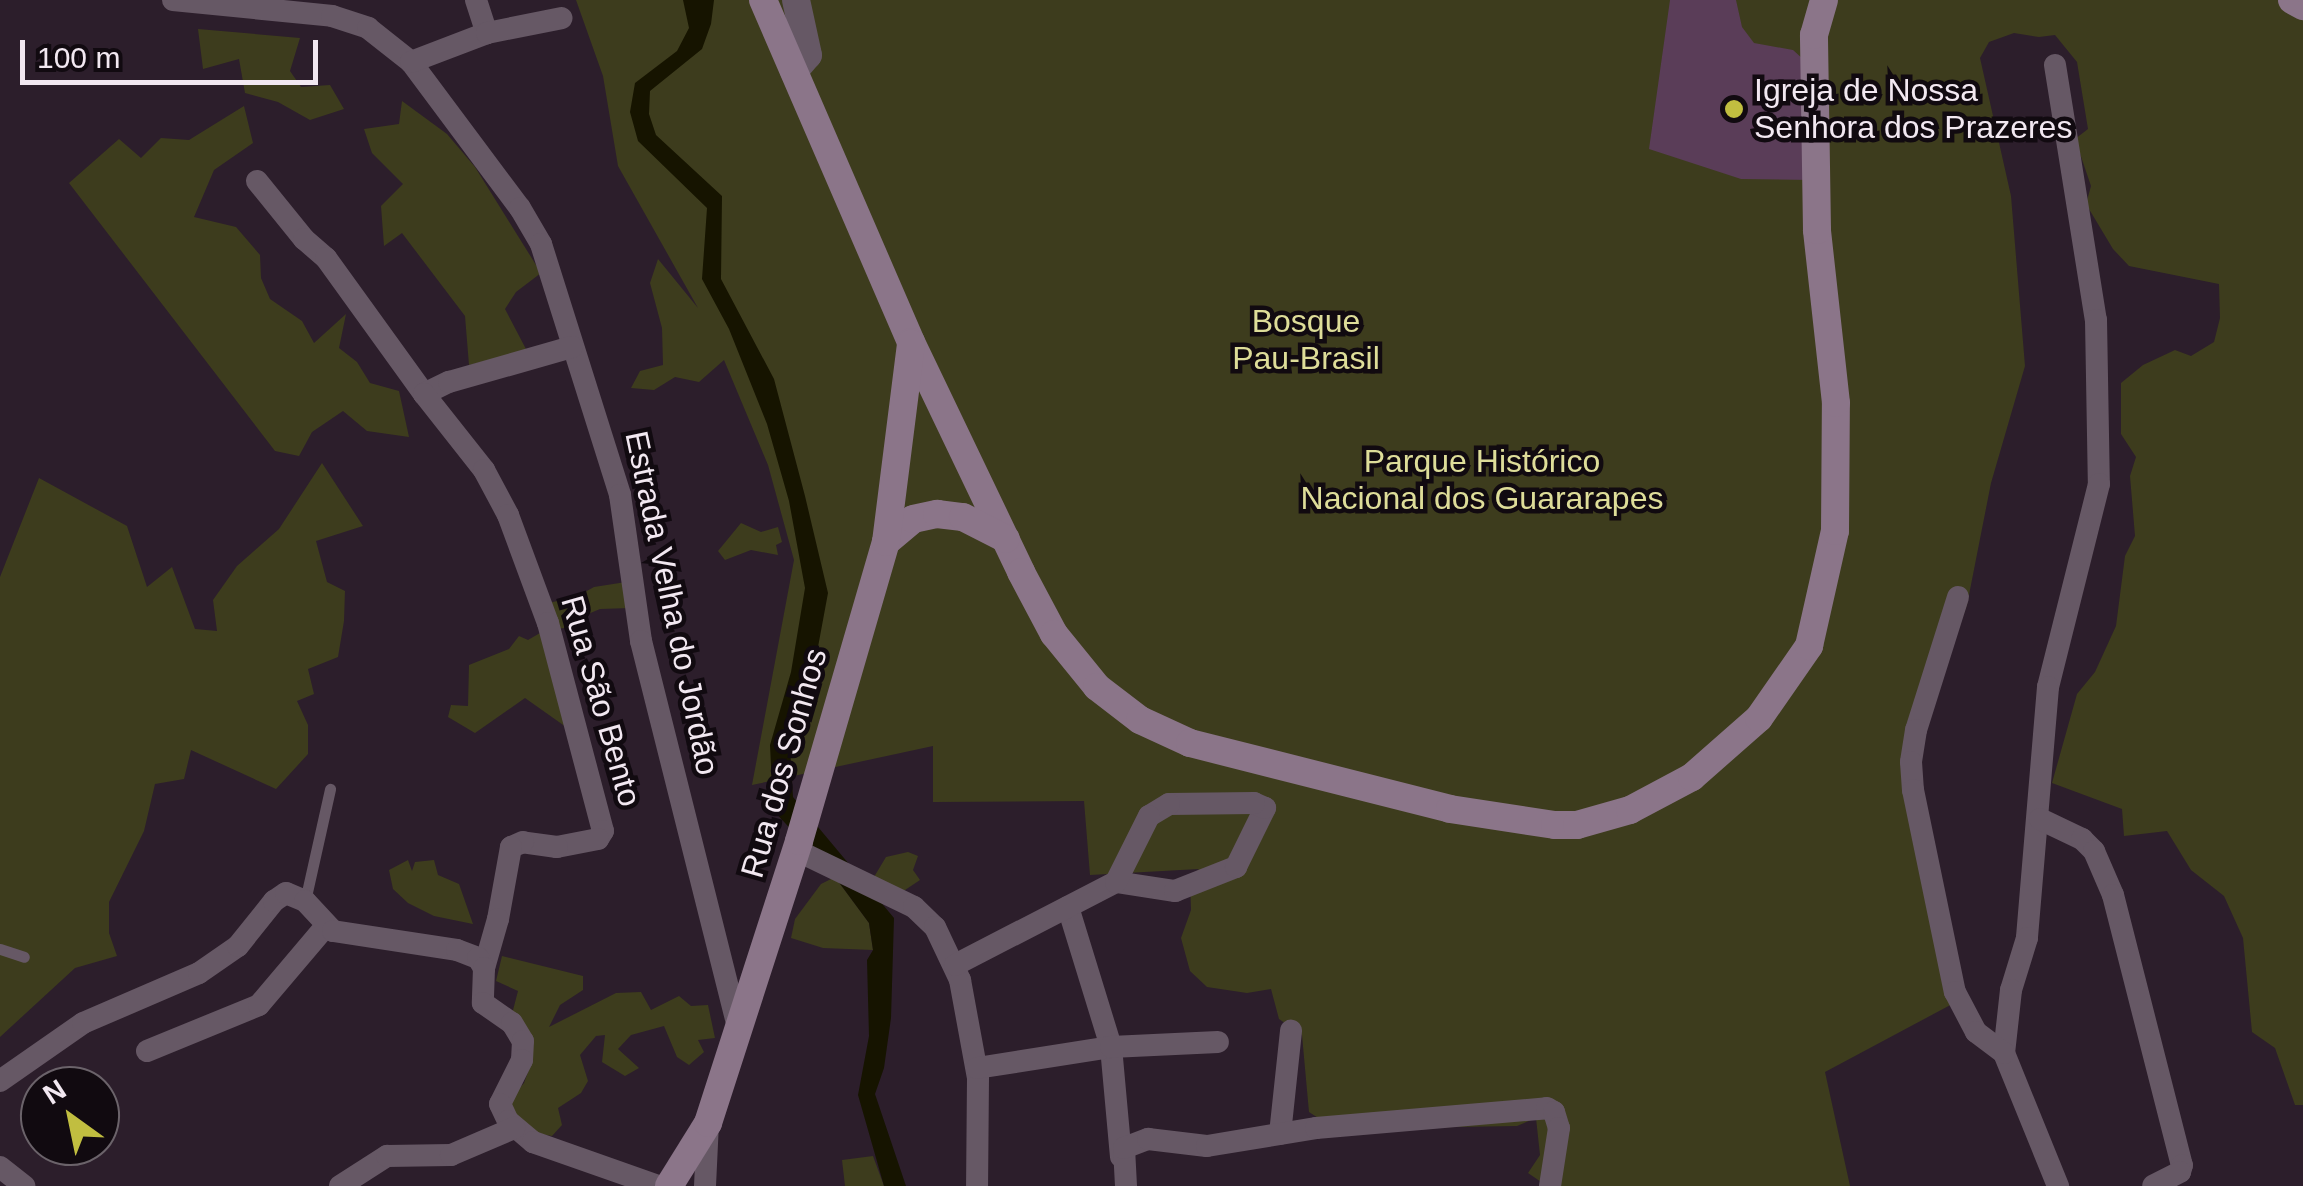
<!DOCTYPE html>
<html>
<head>
<meta charset="utf-8">
<style>
	body { margin:0 }
	#map { position:relative; width:2303px; height:1186px; overflow:hidden; background:#2c1e2b; font-family:Helvetica,sans-serif }
	div>[style] { position:absolute }
	[style*='--x'] { left:calc(var(--x)*1px); top:calc(var(--y)*1px); width:calc(var(--w)*1px); rotate:calc(var(--a)*1deg) }
	.green>* { inset:0; background:#3d3c1d }
	.water>* { inset:0; background:#161400 }
	.building>* { inset:0; background:#5a3d58 }
	.service>* { height:11px; margin:-5.5px; padding:0 5.5px; transform-origin:5.5px; border-radius:5.5px; background:#665865 }
	.minor>* { height:22px; margin:-11px; padding:0 11px; transform-origin:11px; border-radius:11px; background:#665865 }
	.tertiary>* { height:28px; margin:-14px; padding:0 14px; transform-origin:14px; border-radius:14px; background:#665865 }
	.secondary>* { height:28px; margin:-14px; padding:0 14px; transform-origin:14px; border-radius:14px; background:#8b7589 }
	.dots>* { width:28px; height:28px; translate:-50% -50%; box-sizing:border-box; border:5px solid #110a10; border-radius:50% }
	span { translate:-50% -50%; white-space:nowrap; text-align:center; line-height:1.15; -webkit-text-stroke:9px #110a10; paint-order:stroke }
	.poi-label { font-size:32px; color:#f2e8f1 }
	.left { translate:0 -50%; text-align:left }
	.park-label { font-size:32px; color:#dedd99 }
	.street-label { font-size:32px; color:#f2e8f1 }
	.north { position:absolute; left:20px; top:1066px; width:100px; height:100px; box-sizing:border-box; background:#110a10; border:2px solid #6b636a; border-radius:50%; rotate:327deg; font-size:28px; font-weight:700; line-height:40px; text-align:center; color:#f2e8f1 }
	.north::after { content:''; display:block; margin:auto; width:35px; height:45px; background:#c1be40; clip-path:polygon(50% 0,100% 100%,50% 72%,0 100%) }
	.scale { position:absolute; left:20px; top:40px; width:298px; height:45px; box-sizing:border-box; border:5px solid #f2e8f1; border-top:0; padding-left:12px; font-size:30px; line-height:35px; white-space:nowrap; color:#f2e8f1; -webkit-text-stroke:8px #110a10; paint-order:stroke }
</style>
</head>
<body>
<div id="map">
	<div class="green">
		<i style="clip-path:polygon(576px 0,2303px 0,2303px 1105px,2295px 1105px,2275px 1048px,2252px 1032px,2243px 938px,2224px 896px,2191px 870px,2167px 831px,2124px 836px,2122px 809px,2052px 783px,2077px 694px,2095px 672px,2116px 626px,2125px 556px,2135px 536px,2130px 476px,2136px 457px,2121px 434px,2121px 383px,2143px 365px,2175px 350px,2191px 356px,2214px 342px,2220px 318px,2219px 284px,2129px 266px,2113px 249px,2086px 204px,2091px 186px,2075px 139px,2088px 129px,2077px 62px,2055px 35px,2039px 37px,2014px 33px,1989px 42px,1980px 58px,2011px 196px,2025px 366px,1991px 483px,1967px 605px,1913px 752px,1956px 1002px,1825px 1072px,1850px 1186px,1547px 1186px,1528px 1173px,1540px 1155px,1536px 1118px,1517px 1126px,1335px 1129px,1309px 1112px,1302px 1035px,1279px 1019px,1271px 989px,1247px 993px,1207px 987px,1190px 971px,1181px 938px,1191px 910px,1190px 877px,1199px 869px,1090px 875px,1084px 801px,933px 802px,933px 746px,752px 785px,794px 560px,768px 465px,724px 360px,699px 382px,675px 377px,654px 390px,631px 388px,640px 371px,663px 365px,662px 328px,650px 283px,658px 259px,698px 308px,618px 166px,603px 76px)"></i>
		<i style="clip-path:polygon(198px 29px,300px 38px,290px 71px,301px 87px,330px 85px,344px 109px,310px 120px,278px 102px,245px 93px,239px 59px,203px 69px)"></i>
		<i style="clip-path:polygon(402px 101px,447px 134px,475px 167px,541px 273px,516px 292px,505px 309px,527px 351px,469px 365px,465px 316px,402px 233px,384px 246px,381px 206px,403px 184px,372px 153px,364px 129px,399px 124px)"></i>
		<i style="clip-path:polygon(244px 106px,253px 143px,214px 170px,194px 217px,236px 227px,260px 255px,261px 278px,270px 299px,302px 321px,314px 343px,346px 314px,339px 348px,357px 362px,370px 383px,399px 391px,409px 437px,367px 431px,343px 411px,312px 432px,299px 456px,275px 451px,69px 183px,119px 139px,141px 158px,161px 138px,189px 140px)"></i>
		<i style="clip-path:polygon(322px 463px,363px 526px,316px 541px,327px 582px,345px 591px,344px 621px,338px 657px,308px 669px,314px 694px,297px 701px,308px 725px,308px 754px,276px 789px,191px 750px,184px 779px,155px 784px,144px 831px,109px 902px,109px 933px,117px 956px,75px 968px,0 1037px,0 577px,39px 478px,127px 526px,147px 587px,172px 567px,195px 629px,217px 631px,213px 600px,237px 566px,279px 529px)"></i>
		<i style="clip-path:polygon(741px 523px,761px 532px,778px 527px,782px 542px,776px 545px,778px 555px,751px 550px,725px 560px,718px 551px)"></i>
		<i style="clip-path:polygon(626px 582px,630px 608px,600px 609px,581px 617px,573px 627px,556px 629px,548px 603px,576px 597px,594px 587px)"></i>
		<i style="clip-path:polygon(540px 633px,566px 727px,525px 698px,475px 733px,448px 717px,451px 705px,468px 706px,469px 665px,509px 649px,519px 636px,528px 640px)"></i>
		<i style="clip-path:polygon(908px 852px,918px 856px,913px 870px,920px 880px,902px 892px,874px 877px,886px 857px)"></i>
		<i style="clip-path:polygon(408px 860px,412px 871px,415px 862px,434px 860px,438px 875px,459px 884px,473px 924px,434px 916px,408px 903px,393px 889px,389px 870px)"></i>
		<i style="clip-path:polygon(835px 877px,869px 923px,873px 950px,823px 948px,791px 938px,795px 919px,821px 884px)"></i>
		<i style="clip-path:polygon(502px 956px,583px 976px,583px 990px,560px 1005px,549px 1027px,616px 993px,641px 992px,651px 1010px,679px 996px,691px 1006px,708px 1005px,715px 1038px,698px 1040px,704px 1052px,689px 1065px,677px 1057px,664px 1026px,631px 1035px,618px 1049px,639px 1068px,625px 1076px,602px 1062px,605px 1035px,596px 1036px,580px 1055px,588px 1081px,581px 1093px,558px 1108px,562px 1125px,552px 1136px,530px 1132px,508px 1121px,509px 1100px,524px 1083px,532px 1061px,512px 1014px,518px 991px,496px 981px)"></i>
		<i style="clip-path:polygon(873px 1156px,884px 1186px,845px 1186px,842px 1160px)"></i>
	</div>
	<div class="water">
		<i style="clip-path:polygon(683px 0,714px 0,711px 24px,702px 49px,650px 91px,649px 114px,656px 135px,722px 196px,721px 279px,774px 379px,805px 496px,828px 593px,813px 674px,790px 747px,793px 797px,894px 918px,891px 1018px,884px 1068px,875px 1094px,906px 1186px,884px 1186px,858px 1095px,869px 1036px,867px 960px,873px 950px,869px 923px,835px 877px,773px 810px,770px 745px,791px 672px,805px 588px,789px 501px,767px 424px,729px 329px,702px 279px,707px 208px,638px 141px,630px 112px,635px 83px,677px 51px,689px 28px)"></i>
	</div>
	<div class="building">
		<i style="clip-path:polygon(1670px 0,1736px 0,1742px 27px,1754px 43px,1793px 50px,1814px 69px,1812px 180px,1741px 179px,1649px 149px)"></i>
	</div>
	<div class="service">
		<i style="--x:305;--y:901;--w:115;--a:-77.4"></i>
		<i style="--x:0;--y:949;--w:25;--a:18"></i>
	</div>
	<div class="minor">
		<i style="--x:173;--y:0;--w:160;--a:5.7"></i>
		<i style="--x:332;--y:16;--w:38;--a:18"></i>
		<i style="--x:368;--y:28;--w:55;--a:38.3"></i>
		<i style="--x:411;--y:62;--w:182;--a:53.3"></i>
		<i style="--x:520;--y:208;--w:42;--a:59.7"></i>
		<i style="--x:541;--y:244;--w:263;--a:72.5"></i>
		<i style="--x:620;--y:495;--w:148;--a:81.8"></i>
		<i style="--x:641;--y:641;--w:402;--a:75.9"></i>
		<i style="--x:476;--y:0;--w:35;--a:72"></i>
		<i style="--x:411;--y:62;--w:81;--a:-20.9"></i>
		<i style="--x:487;--y:33;--w:76;--a:-11.3"></i>
		<i style="--x:2055;--y:65;--w:258;--a:80.9"></i>
		<i style="--x:2096;--y:320;--w:164;--a:89"></i>
		<i style="--x:2099;--y:484;--w:209;--a:104.1"></i>
		<i style="--x:2048;--y:687;--w:252;--a:94.8"></i>
		<i style="--x:2027;--y:938;--w:54;--a:107.1"></i>
		<i style="--x:2011;--y:990;--w:63;--a:96.3"></i>
		<i style="--x:2004;--y:1053;--w:144;--a:67.9"></i>
		<i style="--x:257;--y:181;--w:75;--a:51"></i>
		<i style="--x:304;--y:239;--w:29;--a:41"></i>
		<i style="--x:326;--y:258;--w:168;--a:54.2"></i>
		<i style="--x:424;--y:394;--w:28;--a:-26"></i>
		<i style="--x:449;--y:382;--w:128;--a:-15.9"></i>
		<i style="--x:424;--y:394;--w:97;--a:51.7"></i>
		<i style="--x:484;--y:470;--w:51;--a:61.9"></i>
		<i style="--x:508;--y:515;--w:115;--a:69.7"></i>
		<i style="--x:548;--y:623;--w:215;--a:75.2"></i>
		<i style="--x:603;--y:831;--w:9;--a:122"></i>
		<i style="--x:598;--y:839;--w:42;--a:169"></i>
		<i style="--x:557;--y:847;--w:34;--a:-172"></i>
		<i style="--x:523;--y:842;--w:13;--a:157"></i>
		<i style="--x:511;--y:847;--w:73;--a:100.2"></i>
		<i style="--x:498;--y:919;--w:51;--a:105.9"></i>
		<i style="--x:1958;--y:597;--w:139;--a:107.5"></i>
		<i style="--x:1916;--y:730;--w:32;--a:99"></i>
		<i style="--x:1911;--y:762;--w:28;--a:86"></i>
		<i style="--x:1913;--y:790;--w:206;--a:78.3"></i>
		<i style="--x:1955;--y:992;--w:45;--a:62.3"></i>
		<i style="--x:1976;--y:1032;--w:35;--a:37"></i>
		<i style="--x:2040;--y:819;--w:47;--a:25.5"></i>
		<i style="--x:2082;--y:839;--w:17;--a:45"></i>
		<i style="--x:2094;--y:851;--w:48;--a:66.6"></i>
		<i style="--x:2113;--y:895;--w:279;--a:75.7"></i>
		<i style="--x:2182;--y:1165;--w:7;--a:106"></i>
		<i style="--x:2180;--y:1172;--w:30;--a:153"></i>
		<i style="--x:796;--y:850;--w:131;--a:25.8"></i>
		<i style="--x:914;--y:907;--w:29;--a:44"></i>
		<i style="--x:935;--y:927;--w:59;--a:64.7"></i>
		<i style="--x:960;--y:980;--w:100;--a:79.6"></i>
		<i style="--x:978;--y:1078;--w:108;--a:90.5"></i>
		<i style="--x:1068;--y:907;--w:146;--a:72.9"></i>
		<i style="--x:1111;--y:1047;--w:110;--a:84.8"></i>
		<i style="--x:955;--y:965;--w:181;--a:-27.3"></i>
		<i style="--x:1116;--y:882;--w:60;--a:8.7"></i>
		<i style="--x:1175;--y:891;--w:66;--a:-21.5"></i>
		<i style="--x:1236;--y:867;--w:66;--a:-63.8"></i>
		<i style="--x:1265;--y:808;--w:12;--a:-156"></i>
		<i style="--x:1254;--y:803;--w:85;--a:179.3"></i>
		<i style="--x:1169;--y:804;--w:23;--a:149"></i>
		<i style="--x:1149;--y:816;--w:74;--a:116.6"></i>
		<i style="--x:147;--y:1051;--w:121;--a:-22.3"></i>
		<i style="--x:259;--y:1005;--w:104;--a:-49.7"></i>
		<i style="--x:977;--y:1068;--w:136;--a:-8.9"></i>
		<i style="--x:1111;--y:1047;--w:107;--a:-2.7"></i>
		<i style="--x:0;--y:1081;--w:101;--a:-34.9"></i>
		<i style="--x:83;--y:1023;--w:126;--a:-23.3"></i>
		<i style="--x:199;--y:973;--w:47;--a:-34.7"></i>
		<i style="--x:238;--y:946;--w:58;--a:-51.3"></i>
		<i style="--x:274;--y:901;--w:14;--a:-34"></i>
		<i style="--x:286;--y:893;--w:21;--a:23"></i>
		<i style="--x:305;--y:901;--w:41;--a:47"></i>
		<i style="--x:333;--y:931;--w:125;--a:8.7"></i>
		<i style="--x:457;--y:950;--w:22;--a:21"></i>
		<i style="--x:478;--y:958;--w:12;--a:59"></i>
		<i style="--x:484;--y:968;--w:35;--a:92"></i>
		<i style="--x:483;--y:1003;--w:35;--a:35"></i>
		<i style="--x:512;--y:1023;--w:21;--a:59"></i>
		<i style="--x:523;--y:1041;--w:19;--a:93"></i>
		<i style="--x:522;--y:1060;--w:49;--a:116.6"></i>
		<i style="--x:500;--y:1104;--w:19;--a:65"></i>
		<i style="--x:508;--y:1121;--w:33;--a:40"></i>
		<i style="--x:533;--y:1142;--w:133;--a:19.4"></i>
		<i style="--x:1280;--y:1134;--w:104;--a:-83.9"></i>
		<i style="--x:0;--y:1167;--w:31;--a:38"></i>
		<i style="--x:340;--y:1186;--w:56;--a:-32.6"></i>
		<i style="--x:387;--y:1156;--w:64;--a:-0.9"></i>
		<i style="--x:451;--y:1155;--w:69;--a:-23.2"></i>
		<i style="--x:705;--y:1186;--w:63;--a:-87.3"></i>
		<i style="--x:1126;--y:1186;--w:38;--a:-93"></i>
		<i style="--x:1124;--y:1148;--w:26;--a:-21"></i>
		<i style="--x:1148;--y:1139;--w:59;--a:6.8"></i>
		<i style="--x:1207;--y:1146;--w:110;--a:-9.4"></i>
		<i style="--x:1316;--y:1128;--w:232;--a:-4.9"></i>
		<i style="--x:1547;--y:1108;--w:8;--a:30"></i>
		<i style="--x:1554;--y:1112;--w:17;--a:73"></i>
		<i style="--x:1559;--y:1128;--w:59;--a:98.8"></i>
	</div>
	<div class="tertiary">
		<i style="--x:794;--y:71;--w:21;--a:-49"></i>
		<i style="--x:808;--y:55;--w:56;--a:-102.3"></i>
	</div>
	<div class="secondary">
		<i style="--x:763;--y:0;--w:373;--a:66.6"></i>
		<i style="--x:911;--y:342;--w:255;--a:64.4"></i>
		<i style="--x:1021;--y:572;--w:70;--a:62"></i>
		<i style="--x:1054;--y:634;--w:68;--a:50.9"></i>
		<i style="--x:1097;--y:687;--w:54;--a:37.5"></i>
		<i style="--x:1140;--y:720;--w:55;--a:24.7"></i>
		<i style="--x:1190;--y:743;--w:268;--a:14.2"></i>
		<i style="--x:1450;--y:809;--w:106;--a:8.7"></i>
		<i style="--x:1555;--y:825;--w:22;--a:0"></i>
		<i style="--x:1577;--y:825;--w:55;--a:-15.8"></i>
		<i style="--x:1630;--y:810;--w:70;--a:-28"></i>
		<i style="--x:1692;--y:777;--w:89;--a:-41.4"></i>
		<i style="--x:1759;--y:718;--w:88;--a:-55.2"></i>
		<i style="--x:1809;--y:646;--w:118;--a:-77.3"></i>
		<i style="--x:1835;--y:531;--w:128;--a:-89.6"></i>
		<i style="--x:1836;--y:403;--w:174;--a:-96.3"></i>
		<i style="--x:1817;--y:230;--w:195;--a:-90.9"></i>
		<i style="--x:1814;--y:35;--w:36;--a:-74"></i>
		<i style="--x:2292;--y:0;--w:13;--a:29"></i>
		<i style="--x:886;--y:542;--w:35;--a:-40"></i>
		<i style="--x:913;--y:519;--w:25;--a:-12"></i>
		<i style="--x:937;--y:514;--w:26;--a:7"></i>
		<i style="--x:963;--y:517;--w:48;--a:27.1"></i>
		<i style="--x:669;--y:1186;--w:74;--a:-58.2"></i>
		<i style="--x:708;--y:1123;--w:296;--a:-72.1"></i>
		<i style="--x:799;--y:841;--w:311;--a:-73.8"></i>
		<i style="--x:886;--y:542;--w:200;--a:-82.8"></i>
	</div>
	<div class="dots">
		<i style="left:1734px;top:109px;background:#c1be40"></i>
	</div>
	<div class="poi-label">
		<span class="left" style="left:1754px;top:109px">Igreja de Nossa<br>Senhora dos Prazeres</span>
	</div>
	<div class="park-label">
		<span style="left:1306px;top:340px">Bosque<br>Pau-Brasil</span>
		<span style="left:1482px;top:480px">Parque Histórico<br>Nacional dos Guararapes</span>
	</div>
	<div class="street-label">
		<span style="left:672px;top:603px;rotate:78deg">Estrada Velha do Jordão</span>
		<span style="left:601px;top:701px;rotate:74deg">Rua São Bento</span>
		<span style="left:784px;top:763px;rotate:-74deg">Rua dos Sonhos</span>
	</div>
	<div class="north">N</div>
	<div class="scale">100 m</div>
</div>
</body>
</html>
